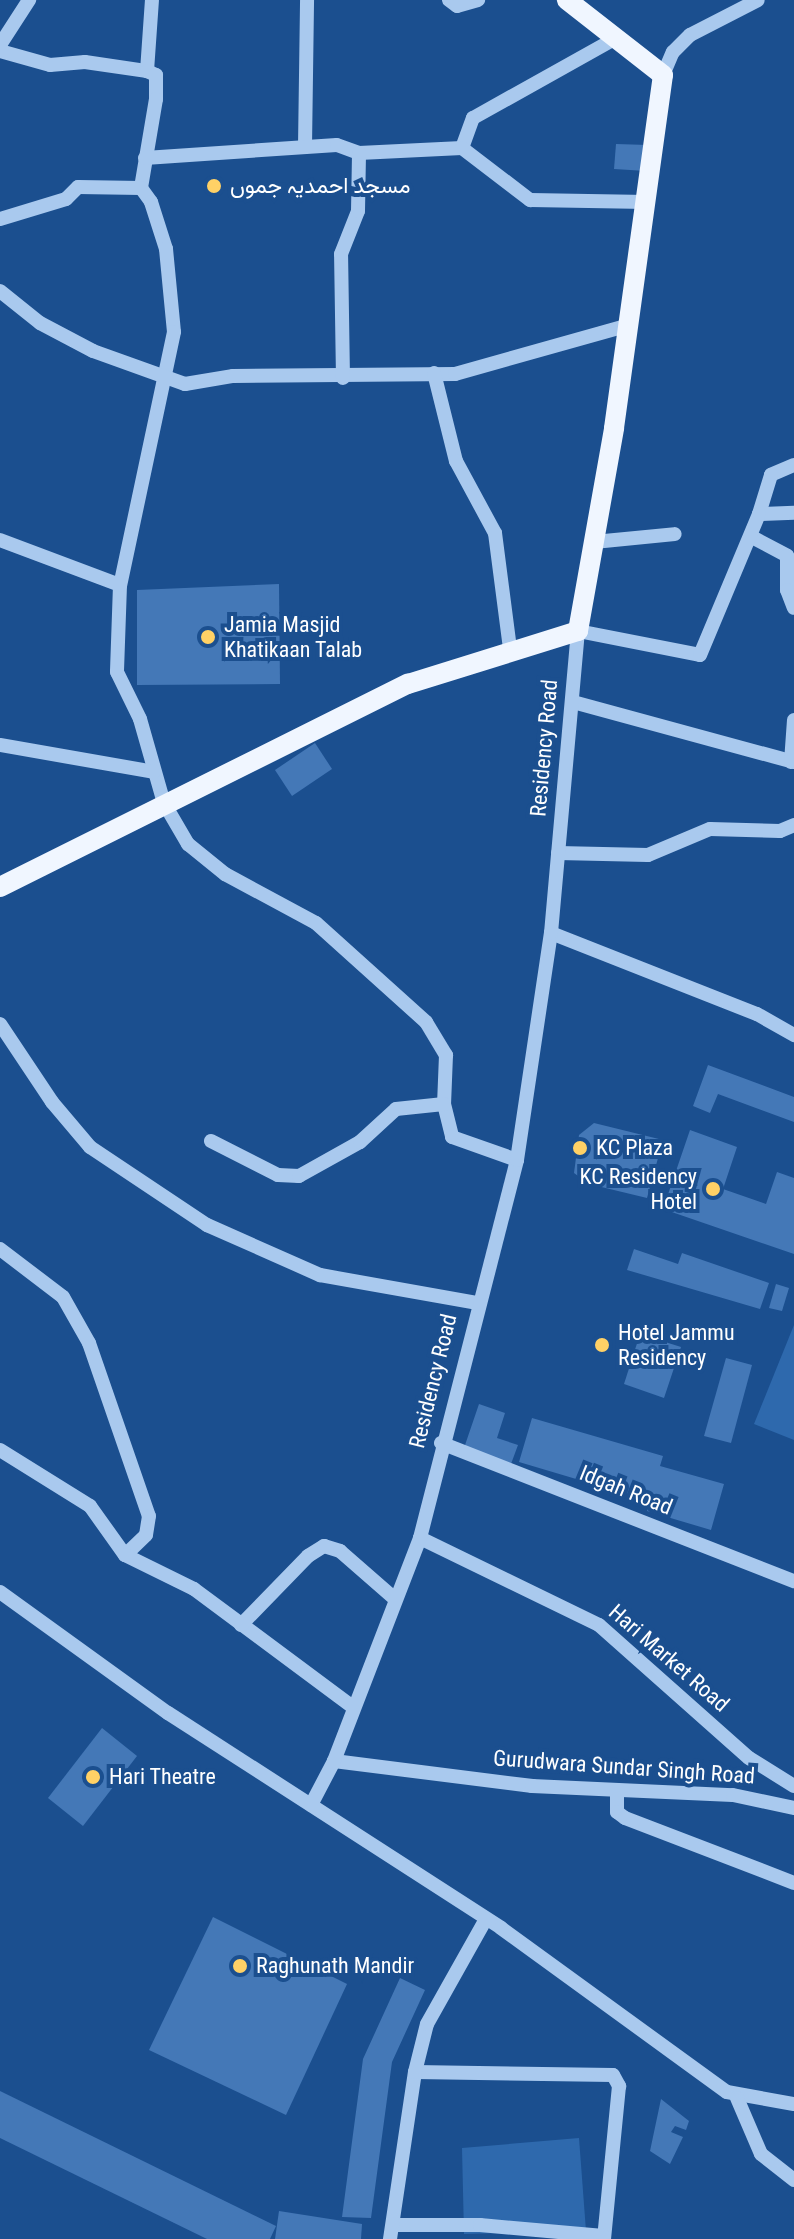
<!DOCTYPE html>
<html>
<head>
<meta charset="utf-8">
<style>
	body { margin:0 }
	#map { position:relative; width:794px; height:2239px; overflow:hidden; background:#1b4f8f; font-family:"Roboto Condensed",Vazirmatn,sans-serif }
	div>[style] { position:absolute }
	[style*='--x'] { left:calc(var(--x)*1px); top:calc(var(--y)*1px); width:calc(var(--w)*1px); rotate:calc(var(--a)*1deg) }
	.green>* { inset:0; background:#2e69ad }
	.building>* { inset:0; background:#4478b7 }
	.minor>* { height:14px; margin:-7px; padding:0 7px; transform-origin:7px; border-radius:7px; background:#a9c9ee }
	.major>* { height:20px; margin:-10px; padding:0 10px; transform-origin:10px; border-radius:10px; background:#f0f6ff }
	.dots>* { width:22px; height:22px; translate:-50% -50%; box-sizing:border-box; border:4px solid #1b4f8f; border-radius:50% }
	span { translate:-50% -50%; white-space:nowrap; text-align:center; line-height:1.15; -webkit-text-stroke:8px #1b4f8f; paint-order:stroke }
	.poi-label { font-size:22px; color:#fff }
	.left { translate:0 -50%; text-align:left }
	.right { translate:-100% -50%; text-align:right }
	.street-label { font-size:22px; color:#fff }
</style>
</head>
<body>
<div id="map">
	<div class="green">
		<i style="clip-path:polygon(794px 1325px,794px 1440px,754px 1424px)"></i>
		<i style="clip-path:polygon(579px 2138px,586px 2231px,464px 2234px,462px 2148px)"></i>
	</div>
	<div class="building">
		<i style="clip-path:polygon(616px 144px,648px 145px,646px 171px,614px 169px)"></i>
		<i style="clip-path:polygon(279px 584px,280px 684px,137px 685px,137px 590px)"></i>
		<i style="clip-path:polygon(315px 743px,332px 769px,292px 796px,275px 770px)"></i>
		<i style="clip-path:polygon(708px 1065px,794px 1097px,794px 1122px,718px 1094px,710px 1113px,693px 1106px)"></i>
		<i style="clip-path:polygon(594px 1123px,663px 1140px,647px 1198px,589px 1184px,574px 1173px,579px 1135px)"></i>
		<i style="clip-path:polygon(690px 1130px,737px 1147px,723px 1189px,766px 1204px,777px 1172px,794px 1178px,794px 1254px,663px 1209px)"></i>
		<i style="clip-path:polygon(634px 1249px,678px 1264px,682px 1253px,769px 1283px,760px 1309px,627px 1270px)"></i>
		<i style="clip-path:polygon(776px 1284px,789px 1288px,782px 1311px,769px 1308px)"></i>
		<i style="clip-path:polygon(640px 1334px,681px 1347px,664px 1398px,624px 1384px)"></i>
		<i style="clip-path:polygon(726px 1358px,752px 1365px,731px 1443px,704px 1436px)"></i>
		<i style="clip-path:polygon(479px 1404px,505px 1413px,497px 1438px,518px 1445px,511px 1464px,464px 1448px)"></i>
		<i style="clip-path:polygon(532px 1418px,663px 1456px,660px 1466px,724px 1484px,711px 1530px,647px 1511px,650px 1501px,519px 1462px)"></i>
		<i style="clip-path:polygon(102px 1728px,137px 1756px,83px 1826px,48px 1798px)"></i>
		<i style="clip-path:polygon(213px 1917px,347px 1984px,286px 2115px,149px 2050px)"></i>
		<i style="clip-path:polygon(400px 1978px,425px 1990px,392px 2062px,371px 2218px,342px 2217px,363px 2059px)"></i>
		<i style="clip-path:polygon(0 2091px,276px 2226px,270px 2239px,207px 2239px,0 2138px)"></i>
		<i style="clip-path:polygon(661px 2099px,689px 2121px,686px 2130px,675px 2126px,671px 2132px,683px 2137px,670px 2164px,650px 2151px)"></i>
		<i style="clip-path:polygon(279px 2211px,362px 2224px,361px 2239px,275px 2239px)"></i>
	</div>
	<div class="minor">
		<i style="--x:449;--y:0;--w:10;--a:37"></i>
		<i style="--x:457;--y:6;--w:22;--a:-16"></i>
		<i style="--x:0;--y:45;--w:54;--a:-57.2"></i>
		<i style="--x:0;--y:51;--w:52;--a:15.6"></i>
		<i style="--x:50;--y:65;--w:35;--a:-5"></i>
		<i style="--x:85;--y:62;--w:63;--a:8.3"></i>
		<i style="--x:147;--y:71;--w:71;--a:-86"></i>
		<i style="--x:147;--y:71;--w:10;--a:24"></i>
		<i style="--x:156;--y:75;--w:24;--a:90"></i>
		<i style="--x:156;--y:99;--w:90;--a:99.6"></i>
		<i style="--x:141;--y:188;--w:17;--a:54"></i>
		<i style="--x:151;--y:202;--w:49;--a:72.3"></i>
		<i style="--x:166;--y:249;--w:83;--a:84.5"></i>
		<i style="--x:174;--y:332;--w:259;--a:102"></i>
		<i style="--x:120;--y:585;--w:87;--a:92"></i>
		<i style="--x:117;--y:672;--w:52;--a:63.9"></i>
		<i style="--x:140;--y:719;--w:87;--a:74.1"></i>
		<i style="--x:164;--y:803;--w:48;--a:59.7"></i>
		<i style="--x:188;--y:844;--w:48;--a:39"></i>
		<i style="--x:225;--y:874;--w:103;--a:28.3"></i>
		<i style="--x:316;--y:923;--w:148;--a:42"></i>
		<i style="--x:426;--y:1022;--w:39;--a:59"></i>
		<i style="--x:446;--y:1055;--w:49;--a:92.3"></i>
		<i style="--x:444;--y:1104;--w:34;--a:76"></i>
		<i style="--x:452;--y:1137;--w:69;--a:19.5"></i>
		<i style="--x:663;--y:75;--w:25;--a:-67"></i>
		<i style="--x:673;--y:52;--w:24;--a:-45"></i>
		<i style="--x:690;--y:35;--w:76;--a:-27.2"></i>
		<i style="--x:305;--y:147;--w:147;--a:-89.2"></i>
		<i style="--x:462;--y:148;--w:32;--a:-70"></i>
		<i style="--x:473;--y:118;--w:164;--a:-29.2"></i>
		<i style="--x:145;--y:158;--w:192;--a:-3.9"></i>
		<i style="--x:337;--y:145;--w:23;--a:20"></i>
		<i style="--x:359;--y:153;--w:103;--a:-2.8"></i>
		<i style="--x:462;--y:148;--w:86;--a:37.4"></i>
		<i style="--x:530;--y:200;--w:117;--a:1"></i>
		<i style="--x:0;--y:219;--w:69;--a:-16.9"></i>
		<i style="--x:66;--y:199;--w:17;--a:-45"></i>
		<i style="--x:78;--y:187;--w:63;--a:0.9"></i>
		<i style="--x:0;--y:291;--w:51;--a:38.7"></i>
		<i style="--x:40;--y:323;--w:60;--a:27.8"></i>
		<i style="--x:93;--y:351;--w:98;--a:19.7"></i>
		<i style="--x:185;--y:384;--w:49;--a:-9.5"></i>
		<i style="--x:233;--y:376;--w:222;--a:-0.5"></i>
		<i style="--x:455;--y:374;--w:181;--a:-15.7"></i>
		<i style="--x:434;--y:373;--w:91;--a:76"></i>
		<i style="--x:456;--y:461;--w:82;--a:61.6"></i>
		<i style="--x:495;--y:533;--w:116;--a:82.6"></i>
		<i style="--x:343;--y:378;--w:124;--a:-90.9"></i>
		<i style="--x:341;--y:254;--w:46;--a:-68.4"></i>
		<i style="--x:358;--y:211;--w:58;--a:-89"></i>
		<i style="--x:794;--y:465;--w:25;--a:157"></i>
		<i style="--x:771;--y:475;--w:41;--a:107.1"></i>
		<i style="--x:759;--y:514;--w:35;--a:-2"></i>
		<i style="--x:752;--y:537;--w:40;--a:28"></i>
		<i style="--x:787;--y:556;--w:34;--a:90"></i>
		<i style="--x:787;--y:590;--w:19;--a:69"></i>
		<i style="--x:0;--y:540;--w:128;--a:20.6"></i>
		<i style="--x:594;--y:542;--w:81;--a:-5.6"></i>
		<i style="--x:573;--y:702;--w:229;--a:15.2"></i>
		<i style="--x:0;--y:745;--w:156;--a:9.9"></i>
		<i style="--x:791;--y:762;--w:42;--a:-85.9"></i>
		<i style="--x:558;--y:853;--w:90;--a:1.3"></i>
		<i style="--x:648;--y:855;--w:67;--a:-22.8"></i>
		<i style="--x:710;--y:829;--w:70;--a:1.6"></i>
		<i style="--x:780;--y:831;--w:15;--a:-23"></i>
		<i style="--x:551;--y:933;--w:221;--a:21.5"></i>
		<i style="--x:757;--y:1014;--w:43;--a:29.6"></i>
		<i style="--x:0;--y:1024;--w:94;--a:56.3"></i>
		<i style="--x:52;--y:1102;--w:59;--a:49.8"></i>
		<i style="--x:90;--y:1147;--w:141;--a:33.7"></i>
		<i style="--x:207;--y:1225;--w:124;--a:23.9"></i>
		<i style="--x:320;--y:1275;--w:159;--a:10.1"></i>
		<i style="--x:211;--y:1141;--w:75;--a:26.9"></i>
		<i style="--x:278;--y:1175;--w:21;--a:3"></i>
		<i style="--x:299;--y:1176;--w:70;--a:-29.1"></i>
		<i style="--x:360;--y:1142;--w:49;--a:-42.5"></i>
		<i style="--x:396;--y:1109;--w:48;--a:-5.9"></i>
		<i style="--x:0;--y:1249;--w:79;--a:37.3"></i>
		<i style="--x:63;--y:1297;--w:53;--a:60.5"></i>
		<i style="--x:89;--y:1343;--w:183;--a:70.9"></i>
		<i style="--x:149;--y:1516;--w:19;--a:99"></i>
		<i style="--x:146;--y:1535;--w:29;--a:136"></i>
		<i style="--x:441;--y:1443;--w:379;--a:21.4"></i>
		<i style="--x:0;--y:1450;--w:106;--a:31.9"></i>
		<i style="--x:90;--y:1506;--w:60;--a:54.5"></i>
		<i style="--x:125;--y:1555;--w:77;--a:26.2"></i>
		<i style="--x:194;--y:1589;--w:198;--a:36.6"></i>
		<i style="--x:420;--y:1538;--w:199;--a:25.9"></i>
		<i style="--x:599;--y:1625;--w:200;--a:41.6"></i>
		<i style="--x:749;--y:1758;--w:53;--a:31.9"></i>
		<i style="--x:0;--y:1592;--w:207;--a:35.8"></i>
		<i style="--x:168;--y:1713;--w:396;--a:32.8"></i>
		<i style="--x:501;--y:1928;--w:279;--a:36"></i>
		<i style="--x:727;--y:2092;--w:68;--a:10.2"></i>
		<i style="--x:241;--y:1625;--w:96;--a:-45.8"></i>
		<i style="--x:308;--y:1556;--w:19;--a:-32"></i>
		<i style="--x:324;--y:1546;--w:17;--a:17"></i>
		<i style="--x:340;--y:1551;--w:73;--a:41.1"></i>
		<i style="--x:334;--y:1761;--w:200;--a:7.2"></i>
		<i style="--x:532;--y:1786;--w:201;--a:2.6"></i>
		<i style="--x:733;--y:1795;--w:62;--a:12"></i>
		<i style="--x:617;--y:1790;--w:22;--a:90"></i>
		<i style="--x:617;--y:1812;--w:10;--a:37"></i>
		<i style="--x:625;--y:1818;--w:181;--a:21"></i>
		<i style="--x:311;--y:1805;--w:50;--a:-62.4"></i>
		<i style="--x:334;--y:1761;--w:239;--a:-68.9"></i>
		<i style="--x:420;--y:1538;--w:390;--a:-75.6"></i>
		<i style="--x:517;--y:1160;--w:230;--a:-81.5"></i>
		<i style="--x:551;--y:933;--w:303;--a:-84.9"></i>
		<i style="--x:578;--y:631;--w:124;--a:11.1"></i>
		<i style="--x:700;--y:655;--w:153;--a:-67.3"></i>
		<i style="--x:415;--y:2072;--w:198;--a:0.9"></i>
		<i style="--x:613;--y:2075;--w:13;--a:61"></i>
		<i style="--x:619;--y:2086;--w:154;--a:95.6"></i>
		<i style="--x:737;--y:2098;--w:61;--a:66.8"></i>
		<i style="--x:761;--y:2154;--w:42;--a:38.2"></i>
		<i style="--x:393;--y:2225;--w:87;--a:0"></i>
		<i style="--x:480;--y:2225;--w:124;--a:5.1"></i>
		<i style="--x:390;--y:2239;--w:169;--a:-81.5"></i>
		<i style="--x:415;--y:2072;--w:49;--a:-76"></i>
		<i style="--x:427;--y:2024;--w:120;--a:-60.7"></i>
	</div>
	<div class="major">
		<i style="--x:0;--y:887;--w:456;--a:-26.5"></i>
		<i style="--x:408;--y:684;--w:178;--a:-17.3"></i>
		<i style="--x:578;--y:631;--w:206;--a:-79.9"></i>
		<i style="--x:614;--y:428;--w:356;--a:-82.1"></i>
		<i style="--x:663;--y:75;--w:122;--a:-142"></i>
	</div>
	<div class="dots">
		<i style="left:214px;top:186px;background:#ffd166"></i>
		<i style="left:208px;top:637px;background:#ffd166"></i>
		<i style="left:580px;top:1148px;background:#ffd166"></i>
		<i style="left:713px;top:1189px;background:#ffd166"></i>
		<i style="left:602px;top:1345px;background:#ffd166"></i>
		<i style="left:93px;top:1777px;background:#ffd166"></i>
		<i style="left:240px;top:1966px;background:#ffd166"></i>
	</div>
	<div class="poi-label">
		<span class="left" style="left:230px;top:186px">مسجد احمدیہ جموں</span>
		<span class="left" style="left:224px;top:637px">Jamia Masjid<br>Khatikaan Talab</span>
		<span class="left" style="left:596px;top:1148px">KC Plaza</span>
		<span class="right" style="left:697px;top:1189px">KC Residency<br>Hotel</span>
		<span class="left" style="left:618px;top:1345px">Hotel Jammu<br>Residency</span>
		<span class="left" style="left:109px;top:1777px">Hari Theatre</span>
		<span class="left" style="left:256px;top:1966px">Raghunath Mandir</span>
	</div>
	<div class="street-label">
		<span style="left:544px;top:748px;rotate:-85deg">Residency Road</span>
		<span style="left:433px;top:1381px;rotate:-76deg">Residency Road</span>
		<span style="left:626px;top:1490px;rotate:22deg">Idgah Road</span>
		<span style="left:669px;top:1658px;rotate:41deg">Hari Market Road</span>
		<span style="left:624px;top:1767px;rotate:4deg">Gurudwara Sundar Singh Road</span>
	</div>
</div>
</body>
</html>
